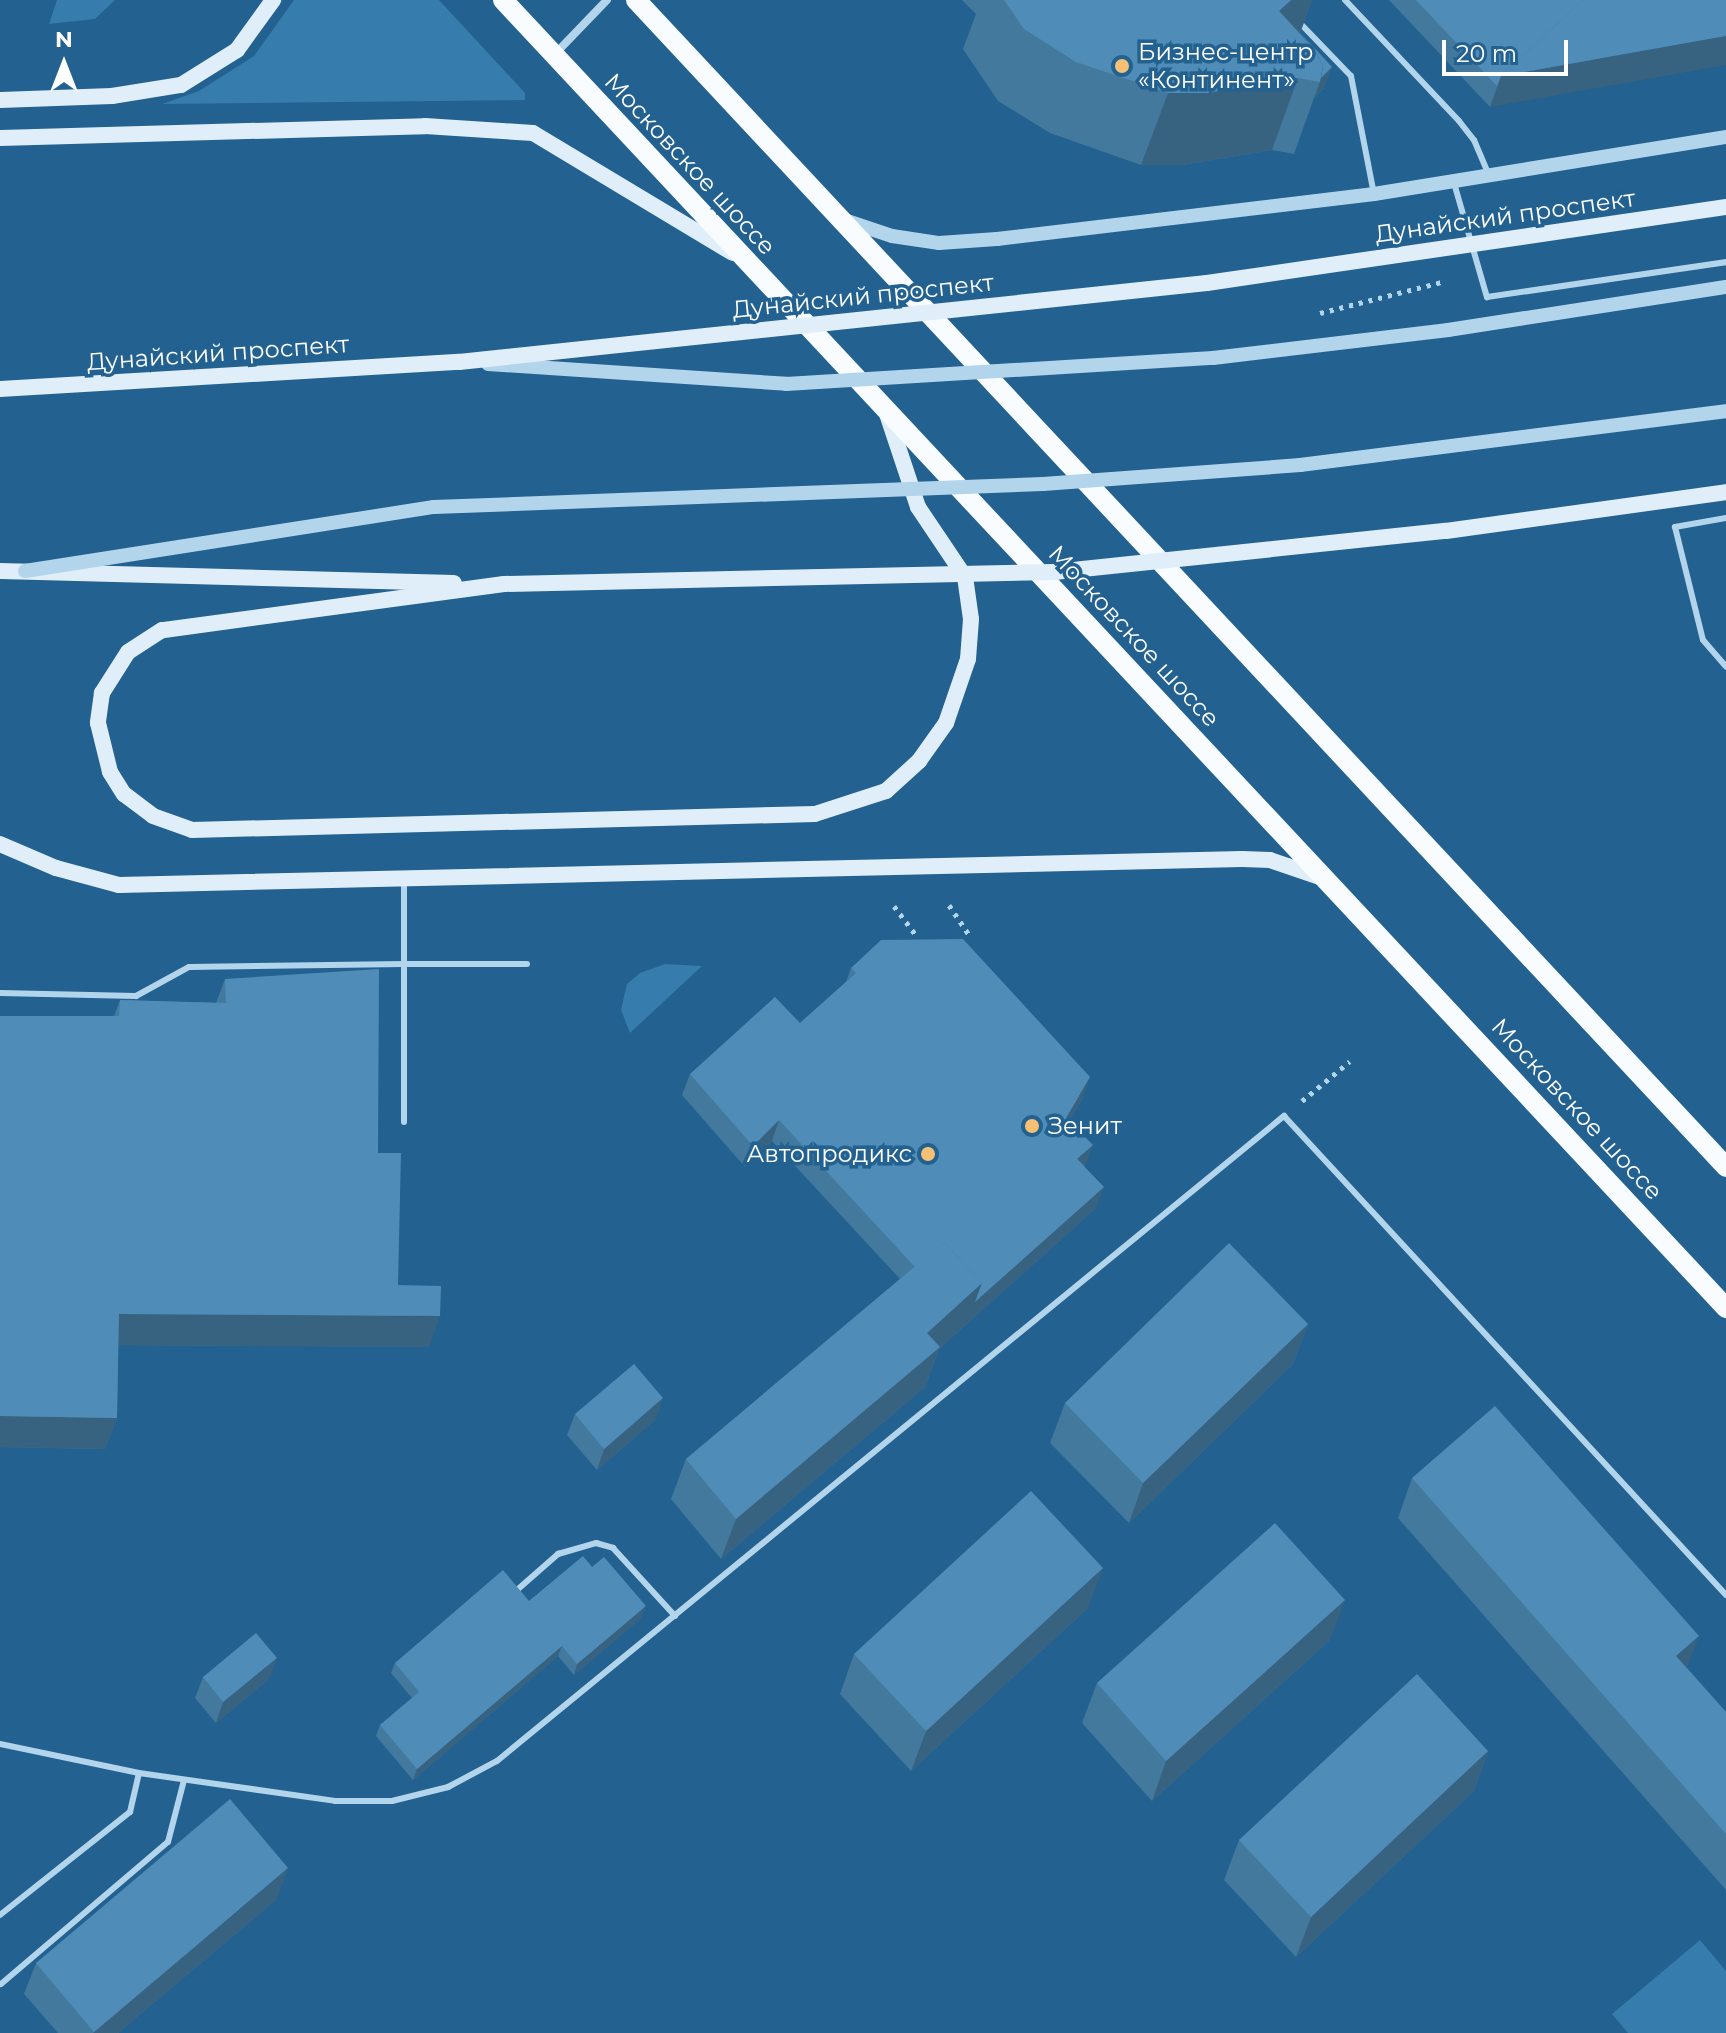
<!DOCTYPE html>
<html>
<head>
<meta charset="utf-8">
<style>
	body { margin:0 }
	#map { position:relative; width:1726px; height:2033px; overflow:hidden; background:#226190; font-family:Montserrat,sans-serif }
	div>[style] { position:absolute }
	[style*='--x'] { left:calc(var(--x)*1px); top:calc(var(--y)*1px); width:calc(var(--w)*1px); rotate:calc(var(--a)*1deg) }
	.green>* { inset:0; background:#367cad }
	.path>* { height:5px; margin-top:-2.5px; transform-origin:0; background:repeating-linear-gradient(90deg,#b3d5ec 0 4px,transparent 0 10px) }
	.service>* { height:6px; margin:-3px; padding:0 3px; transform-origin:3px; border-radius:3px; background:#b3d5ec }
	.minor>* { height:8px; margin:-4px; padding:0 4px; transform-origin:4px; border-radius:4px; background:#b3d5ec }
	.tertiary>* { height:14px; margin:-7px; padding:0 7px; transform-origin:7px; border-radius:7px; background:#b3d5ec }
	.secondary>* { height:16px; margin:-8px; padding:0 8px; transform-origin:8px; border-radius:8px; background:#dfeef9 }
	.primary>* { height:20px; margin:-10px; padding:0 10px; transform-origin:10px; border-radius:10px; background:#f8fcff }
	.tertiary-bridge>* { height:14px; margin:-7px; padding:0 7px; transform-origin:7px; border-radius:7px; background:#b3d5ec }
	.secondary-bridge>* { height:16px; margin:-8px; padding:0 8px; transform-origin:8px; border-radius:8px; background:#dfeef9 }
	.wall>* { inset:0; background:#44799e }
	.shaded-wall>* { inset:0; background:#376381 }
	.building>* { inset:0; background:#4f8db8 }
	.dots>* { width:22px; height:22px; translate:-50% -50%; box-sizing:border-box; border:4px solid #226190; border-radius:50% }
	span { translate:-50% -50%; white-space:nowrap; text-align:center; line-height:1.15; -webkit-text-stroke:7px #226190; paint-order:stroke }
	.poi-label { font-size:24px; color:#fff }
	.left { translate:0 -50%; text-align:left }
	.right { translate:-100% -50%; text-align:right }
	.street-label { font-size:24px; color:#fff }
	.north { position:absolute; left:24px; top:24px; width:80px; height:80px; -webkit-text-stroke:6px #226190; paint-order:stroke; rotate:0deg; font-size:22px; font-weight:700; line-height:32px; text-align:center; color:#fff }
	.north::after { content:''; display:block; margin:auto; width:28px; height:36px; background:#fff; clip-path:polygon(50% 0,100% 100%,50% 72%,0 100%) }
	.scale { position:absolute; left:1442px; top:40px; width:126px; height:36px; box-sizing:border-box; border:4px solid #fff; border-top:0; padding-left:10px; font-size:24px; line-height:28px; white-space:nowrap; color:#fff; -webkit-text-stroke:6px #226190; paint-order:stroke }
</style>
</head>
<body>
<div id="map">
	<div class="green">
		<i style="clip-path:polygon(57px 0,115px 0,95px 19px,49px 24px)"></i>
		<i style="clip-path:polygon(294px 0,439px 0,525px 93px,525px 100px,162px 104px,199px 91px,254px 56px)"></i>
		<i style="clip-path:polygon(665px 964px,702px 966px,630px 1033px,621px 1010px,627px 984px,640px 973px)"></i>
		<i style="clip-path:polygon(1700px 1940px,1726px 1971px,1726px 2033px,1628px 2033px,1612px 2014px)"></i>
	</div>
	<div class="path">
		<i style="--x:1320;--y:313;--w:126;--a:-14.3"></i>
		<i style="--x:949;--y:905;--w:36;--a:56"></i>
		<i style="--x:894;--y:906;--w:38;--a:53"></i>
		<i style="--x:1302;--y:1101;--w:62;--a:-39.8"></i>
	</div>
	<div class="service">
		<i style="--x:1345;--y:0;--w:166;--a:46.7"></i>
		<i style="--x:1459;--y:121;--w:24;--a:52"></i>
		<i style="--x:1474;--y:140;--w:39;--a:67"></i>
		<i style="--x:1298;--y:21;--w:76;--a:46.1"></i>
		<i style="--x:1351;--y:76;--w:120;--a:79"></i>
		<i style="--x:1454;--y:183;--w:119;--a:73.9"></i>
		<i style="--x:1487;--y:297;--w:242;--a:-8.3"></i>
		<i style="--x:1726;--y:518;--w:52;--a:170"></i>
		<i style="--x:1675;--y:527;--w:116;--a:76.1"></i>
		<i style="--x:1703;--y:640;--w:35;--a:49"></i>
		<i style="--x:404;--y:879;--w:85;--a:90"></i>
		<i style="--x:404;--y:964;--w:123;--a:0"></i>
		<i style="--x:0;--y:993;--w:136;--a:1.3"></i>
		<i style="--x:136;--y:996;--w:60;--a:-28.7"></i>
		<i style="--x:189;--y:967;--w:215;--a:-0.8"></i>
		<i style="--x:404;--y:964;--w:158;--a:90"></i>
		<i style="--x:517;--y:1590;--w:55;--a:-41.3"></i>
		<i style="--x:558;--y:1554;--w:40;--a:-16"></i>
		<i style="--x:596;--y:1543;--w:18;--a:16"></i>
		<i style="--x:613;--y:1548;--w:92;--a:47.6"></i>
		<i style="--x:0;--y:1744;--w:142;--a:11.8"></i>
		<i style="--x:139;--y:1773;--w:198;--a:8.1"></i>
		<i style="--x:335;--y:1801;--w:57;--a:0"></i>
		<i style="--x:392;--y:1801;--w:58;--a:-14"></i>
		<i style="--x:448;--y:1787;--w:55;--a:-28"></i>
		<i style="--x:497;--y:1761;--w:1018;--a:-39.34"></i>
		<i style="--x:1284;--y:1116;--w:652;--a:47.3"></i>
		<i style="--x:0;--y:1915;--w:166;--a:-38.4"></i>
		<i style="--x:130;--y:1812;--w:40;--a:-77"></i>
		<i style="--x:1;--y:1984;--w:219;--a:-40.4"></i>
		<i style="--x:168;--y:1842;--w:64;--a:-75.5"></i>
	</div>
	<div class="minor">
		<i style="--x:555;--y:54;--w:75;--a:-46.1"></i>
	</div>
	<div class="tertiary">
		<i style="--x:847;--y:221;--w:47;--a:18.4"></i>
		<i style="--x:892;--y:236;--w:48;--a:8.5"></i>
		<i style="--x:939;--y:243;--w:58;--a:-3.9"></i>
		<i style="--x:997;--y:239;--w:380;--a:-6.8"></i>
		<i style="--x:1374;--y:194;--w:357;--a:-9.2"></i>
		<i style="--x:1448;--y:330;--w:281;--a:-8.8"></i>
	</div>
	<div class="secondary">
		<i style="--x:0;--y:100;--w:112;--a:-2"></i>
		<i style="--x:112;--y:96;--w:70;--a:-9.1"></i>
		<i style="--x:181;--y:85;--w:66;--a:-32"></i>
		<i style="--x:237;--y:50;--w:62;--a:-54.2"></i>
		<i style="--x:0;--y:138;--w:425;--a:-1.6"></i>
		<i style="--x:425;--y:126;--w:108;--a:3.7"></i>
		<i style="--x:533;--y:133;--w:233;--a:31"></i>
		<i style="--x:0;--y:389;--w:460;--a:-3.4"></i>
		<i style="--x:0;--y:571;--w:454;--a:1.5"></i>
		<i style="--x:504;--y:584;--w:345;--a:172.3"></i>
		<i style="--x:162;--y:630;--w:40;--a:147.1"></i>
		<i style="--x:128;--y:652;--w:49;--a:122.4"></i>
		<i style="--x:102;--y:693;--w:30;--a:98"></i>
		<i style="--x:98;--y:723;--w:50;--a:76.2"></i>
		<i style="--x:110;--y:772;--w:26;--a:58"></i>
		<i style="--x:124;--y:794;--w:36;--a:37"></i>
		<i style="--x:153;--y:816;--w:41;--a:19.7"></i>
		<i style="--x:192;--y:830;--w:623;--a:-1.47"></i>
		<i style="--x:815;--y:814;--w:75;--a:-17.9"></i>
		<i style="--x:886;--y:791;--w:45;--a:-42.3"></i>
		<i style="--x:919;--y:761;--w:47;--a:-54.6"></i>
		<i style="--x:946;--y:723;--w:68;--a:-71"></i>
		<i style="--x:968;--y:659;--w:40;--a:-85.7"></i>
		<i style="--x:971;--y:619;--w:42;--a:-98.1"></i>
		<i style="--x:965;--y:577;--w:84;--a:-123.9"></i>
		<i style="--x:918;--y:507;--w:101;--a:-108.4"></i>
		<i style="--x:0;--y:844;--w:61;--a:23.2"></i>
		<i style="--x:56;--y:868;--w:65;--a:15.1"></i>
		<i style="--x:119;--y:885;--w:1123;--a:-1.33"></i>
		<i style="--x:1242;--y:859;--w:28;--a:2"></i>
		<i style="--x:1270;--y:860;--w:53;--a:18.8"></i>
	</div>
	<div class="primary">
		<i style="--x:503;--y:0;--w:1791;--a:46.92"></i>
		<i style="--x:636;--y:0;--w:1597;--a:46.95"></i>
	</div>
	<div class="tertiary-bridge">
		<i style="--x:488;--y:364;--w:299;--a:3.8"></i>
		<i style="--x:786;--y:384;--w:428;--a:-3.5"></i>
		<i style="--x:1213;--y:358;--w:237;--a:-6.8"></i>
		<i style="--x:25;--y:571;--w:414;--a:-8.9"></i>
		<i style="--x:434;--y:507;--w:609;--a:-2.16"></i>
		<i style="--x:1043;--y:484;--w:258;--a:-4.2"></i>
		<i style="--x:1300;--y:465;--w:429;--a:-7.2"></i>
	</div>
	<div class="secondary-bridge">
		<i style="--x:459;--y:362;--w:752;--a:-6.03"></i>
		<i style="--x:1207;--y:283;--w:525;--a:-8.33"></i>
		<i style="--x:504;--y:584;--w:550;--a:-1.25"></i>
		<i style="--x:1054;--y:572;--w:394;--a:-6"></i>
		<i style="--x:1446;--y:531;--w:283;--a:-7.9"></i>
	</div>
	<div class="wall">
		<i style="clip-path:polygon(962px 0,1312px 0,1300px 33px,1324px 88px,1314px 98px,1294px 154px,1272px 150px,1182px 165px,1141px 165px,1050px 133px,998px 101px,963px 49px,976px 14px)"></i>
		<i style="clip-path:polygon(1389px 0,1726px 0,1490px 107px)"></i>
		<i style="clip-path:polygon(851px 968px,1083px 1098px,1069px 1121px,1085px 1167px,1096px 1208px,939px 1349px,925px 1387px,721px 1559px,671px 1499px,686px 1459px,900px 1279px,772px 1141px,745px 1167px,682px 1095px,690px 1074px,800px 1023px,846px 982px)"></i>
		<i style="clip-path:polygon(225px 979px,378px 1153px,398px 1285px,429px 1347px,118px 1345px,117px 1418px,105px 1449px,0 1447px,0 1016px,114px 1016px,120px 1000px,216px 1003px)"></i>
		<i style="clip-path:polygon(1308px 1324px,1293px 1364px,1129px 1523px,1050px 1443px,1065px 1403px)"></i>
		<i style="clip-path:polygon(575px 1414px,656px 1419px,597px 1470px,567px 1435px)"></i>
		<i style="clip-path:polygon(1412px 1478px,1687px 1668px,1726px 1712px,1726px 1890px,1398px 1518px)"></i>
		<i style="clip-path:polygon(592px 1567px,642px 1617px,574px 1675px,558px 1656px,413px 1780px,376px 1736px,380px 1725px,412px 1698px,391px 1673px,395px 1663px,529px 1601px)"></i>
		<i style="clip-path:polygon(1088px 1608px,911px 1771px,840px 1694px,854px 1654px)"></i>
		<i style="clip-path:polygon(1330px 1640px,1152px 1801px,1082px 1723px,1097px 1683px)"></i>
		<i style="clip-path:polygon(203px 1677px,269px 1679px,216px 1723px,195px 1698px)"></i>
		<i style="clip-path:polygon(1488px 1751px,1474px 1791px,1296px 1957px,1224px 1880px,1239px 1840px)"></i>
		<i style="clip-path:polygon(277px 1899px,118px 2033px,58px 2033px,24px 1994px,36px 1963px)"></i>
	</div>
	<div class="shaded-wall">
		<i style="clip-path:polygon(1291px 0,1312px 0,1297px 42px,1279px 11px)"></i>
		<i style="clip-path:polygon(1726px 36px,1726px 65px,1490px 107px,1501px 76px)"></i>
		<i style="clip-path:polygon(1332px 67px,1324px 88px,1314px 98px,1320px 82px,1317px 82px)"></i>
		<i style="clip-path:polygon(1298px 78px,1272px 150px,1182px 165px,1141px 165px,1168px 93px)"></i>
		<i style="clip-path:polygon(1090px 1077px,1083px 1098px,1058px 1139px,1066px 1118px)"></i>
		<i style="clip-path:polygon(779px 1120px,772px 1141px,745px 1167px,753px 1146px)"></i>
		<i style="clip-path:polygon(1093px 1145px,1085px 1166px,1077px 1159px)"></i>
		<i style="clip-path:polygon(1104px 1187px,1096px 1208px,939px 1349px,925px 1387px,721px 1559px,736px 1519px,927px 1333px,982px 1283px)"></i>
		<i style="clip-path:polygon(119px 1314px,440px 1316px,429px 1347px,107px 1345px)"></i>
		<i style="clip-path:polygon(1308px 1324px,1293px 1364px,1129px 1523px,1143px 1483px)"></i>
		<i style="clip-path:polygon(663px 1398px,656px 1419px,597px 1470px,604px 1449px)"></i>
		<i style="clip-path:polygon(0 1416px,117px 1418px,105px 1449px,0 1447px)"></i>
		<i style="clip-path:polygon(1103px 1568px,1088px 1608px,911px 1771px,926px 1731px)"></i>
		<i style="clip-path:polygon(1345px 1600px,1330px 1640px,1152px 1801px,1166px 1761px)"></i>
		<i style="clip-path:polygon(646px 1606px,642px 1617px,574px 1675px,577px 1664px)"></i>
		<i style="clip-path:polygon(1699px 1636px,1684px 1676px,1676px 1656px)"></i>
		<i style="clip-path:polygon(562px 1646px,558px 1656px,413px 1780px,417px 1769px)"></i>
		<i style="clip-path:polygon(277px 1658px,269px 1679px,216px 1723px,223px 1702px)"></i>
		<i style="clip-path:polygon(1488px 1751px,1474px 1791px,1296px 1957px,1311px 1917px)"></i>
		<i style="clip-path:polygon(288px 1868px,277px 1899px,118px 2033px,93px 2033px)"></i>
	</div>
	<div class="building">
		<i style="clip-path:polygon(1004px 0,1291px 0,1279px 11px,1315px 50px,1323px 66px,1320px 82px,1298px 78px,1208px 93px,1168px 93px,1076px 62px,1024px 29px)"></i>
		<i style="clip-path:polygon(1416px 0,1583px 0,1501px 76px,1497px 86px)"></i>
		<i style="clip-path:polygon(1583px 0,1726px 0,1726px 36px,1501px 76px)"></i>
		<i style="clip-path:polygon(1296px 28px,1332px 67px,1321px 78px,1323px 66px,1315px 50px)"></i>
		<i style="clip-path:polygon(963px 939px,1090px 1077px,1066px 1118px,1093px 1145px,1077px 1159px,1104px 1187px,975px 1302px,982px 1283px,944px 1242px,915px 1267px,779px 1120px,753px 1146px,690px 1074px,775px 997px,800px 1023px,856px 973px,851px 968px,881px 940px)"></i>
		<i style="clip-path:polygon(379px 969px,378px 1153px,401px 1153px,398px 1285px,441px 1286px,440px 1316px,119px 1314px,117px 1418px,0 1416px,0 1016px,119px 1016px,120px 1000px,226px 1003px,225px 979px)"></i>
		<i style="clip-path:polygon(944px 1242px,982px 1283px,927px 1333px,940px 1347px,736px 1519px,686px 1459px)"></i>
		<i style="clip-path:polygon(1229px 1243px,1308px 1324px,1143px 1483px,1065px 1403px)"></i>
		<i style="clip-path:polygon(634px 1364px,663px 1398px,604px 1449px,575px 1414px)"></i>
		<i style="clip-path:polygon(1495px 1406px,1699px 1636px,1676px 1656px,1726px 1712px,1726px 1834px,1412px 1478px)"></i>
		<i style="clip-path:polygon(1031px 1491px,1103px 1568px,926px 1731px,854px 1654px)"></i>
		<i style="clip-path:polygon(1275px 1523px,1345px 1600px,1166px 1761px,1097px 1683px)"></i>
		<i style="clip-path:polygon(583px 1556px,592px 1567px,604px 1557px,646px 1606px,577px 1664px,562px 1646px,417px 1769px,380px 1725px,419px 1692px,395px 1663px,503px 1570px,529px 1601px)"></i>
		<i style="clip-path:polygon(256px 1633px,277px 1658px,223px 1702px,203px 1677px)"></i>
		<i style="clip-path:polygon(1417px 1674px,1488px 1751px,1311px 1917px,1239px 1840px)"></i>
		<i style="clip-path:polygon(230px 1799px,288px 1868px,94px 2032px,36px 1963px)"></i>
	</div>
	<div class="dots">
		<i style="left:1122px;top:66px;background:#f8c075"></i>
		<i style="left:1032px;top:1126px;background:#f8c075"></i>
		<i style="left:928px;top:1154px;background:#f8c075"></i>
	</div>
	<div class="poi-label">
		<span class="left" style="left:1138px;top:66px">Бизнес-центр<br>«Континент»</span>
		<span class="left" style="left:1048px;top:1126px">Зенит</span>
		<span class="right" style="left:912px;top:1154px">Автопродикс</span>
	</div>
	<div class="street-label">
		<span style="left:690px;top:164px;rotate:47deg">Московское шоссе</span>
		<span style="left:1505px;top:216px;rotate:-8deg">Дунайский проспект</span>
		<span style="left:863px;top:296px;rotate:-6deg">Дунайский проспект</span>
		<span style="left:218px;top:353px;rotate:-4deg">Дунайский проспект</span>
		<span style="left:1134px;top:636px;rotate:47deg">Московское шоссе</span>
		<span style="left:1577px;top:1109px;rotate:47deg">Московское шоссе</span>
	</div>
	<div class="north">N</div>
	<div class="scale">20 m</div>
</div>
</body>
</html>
